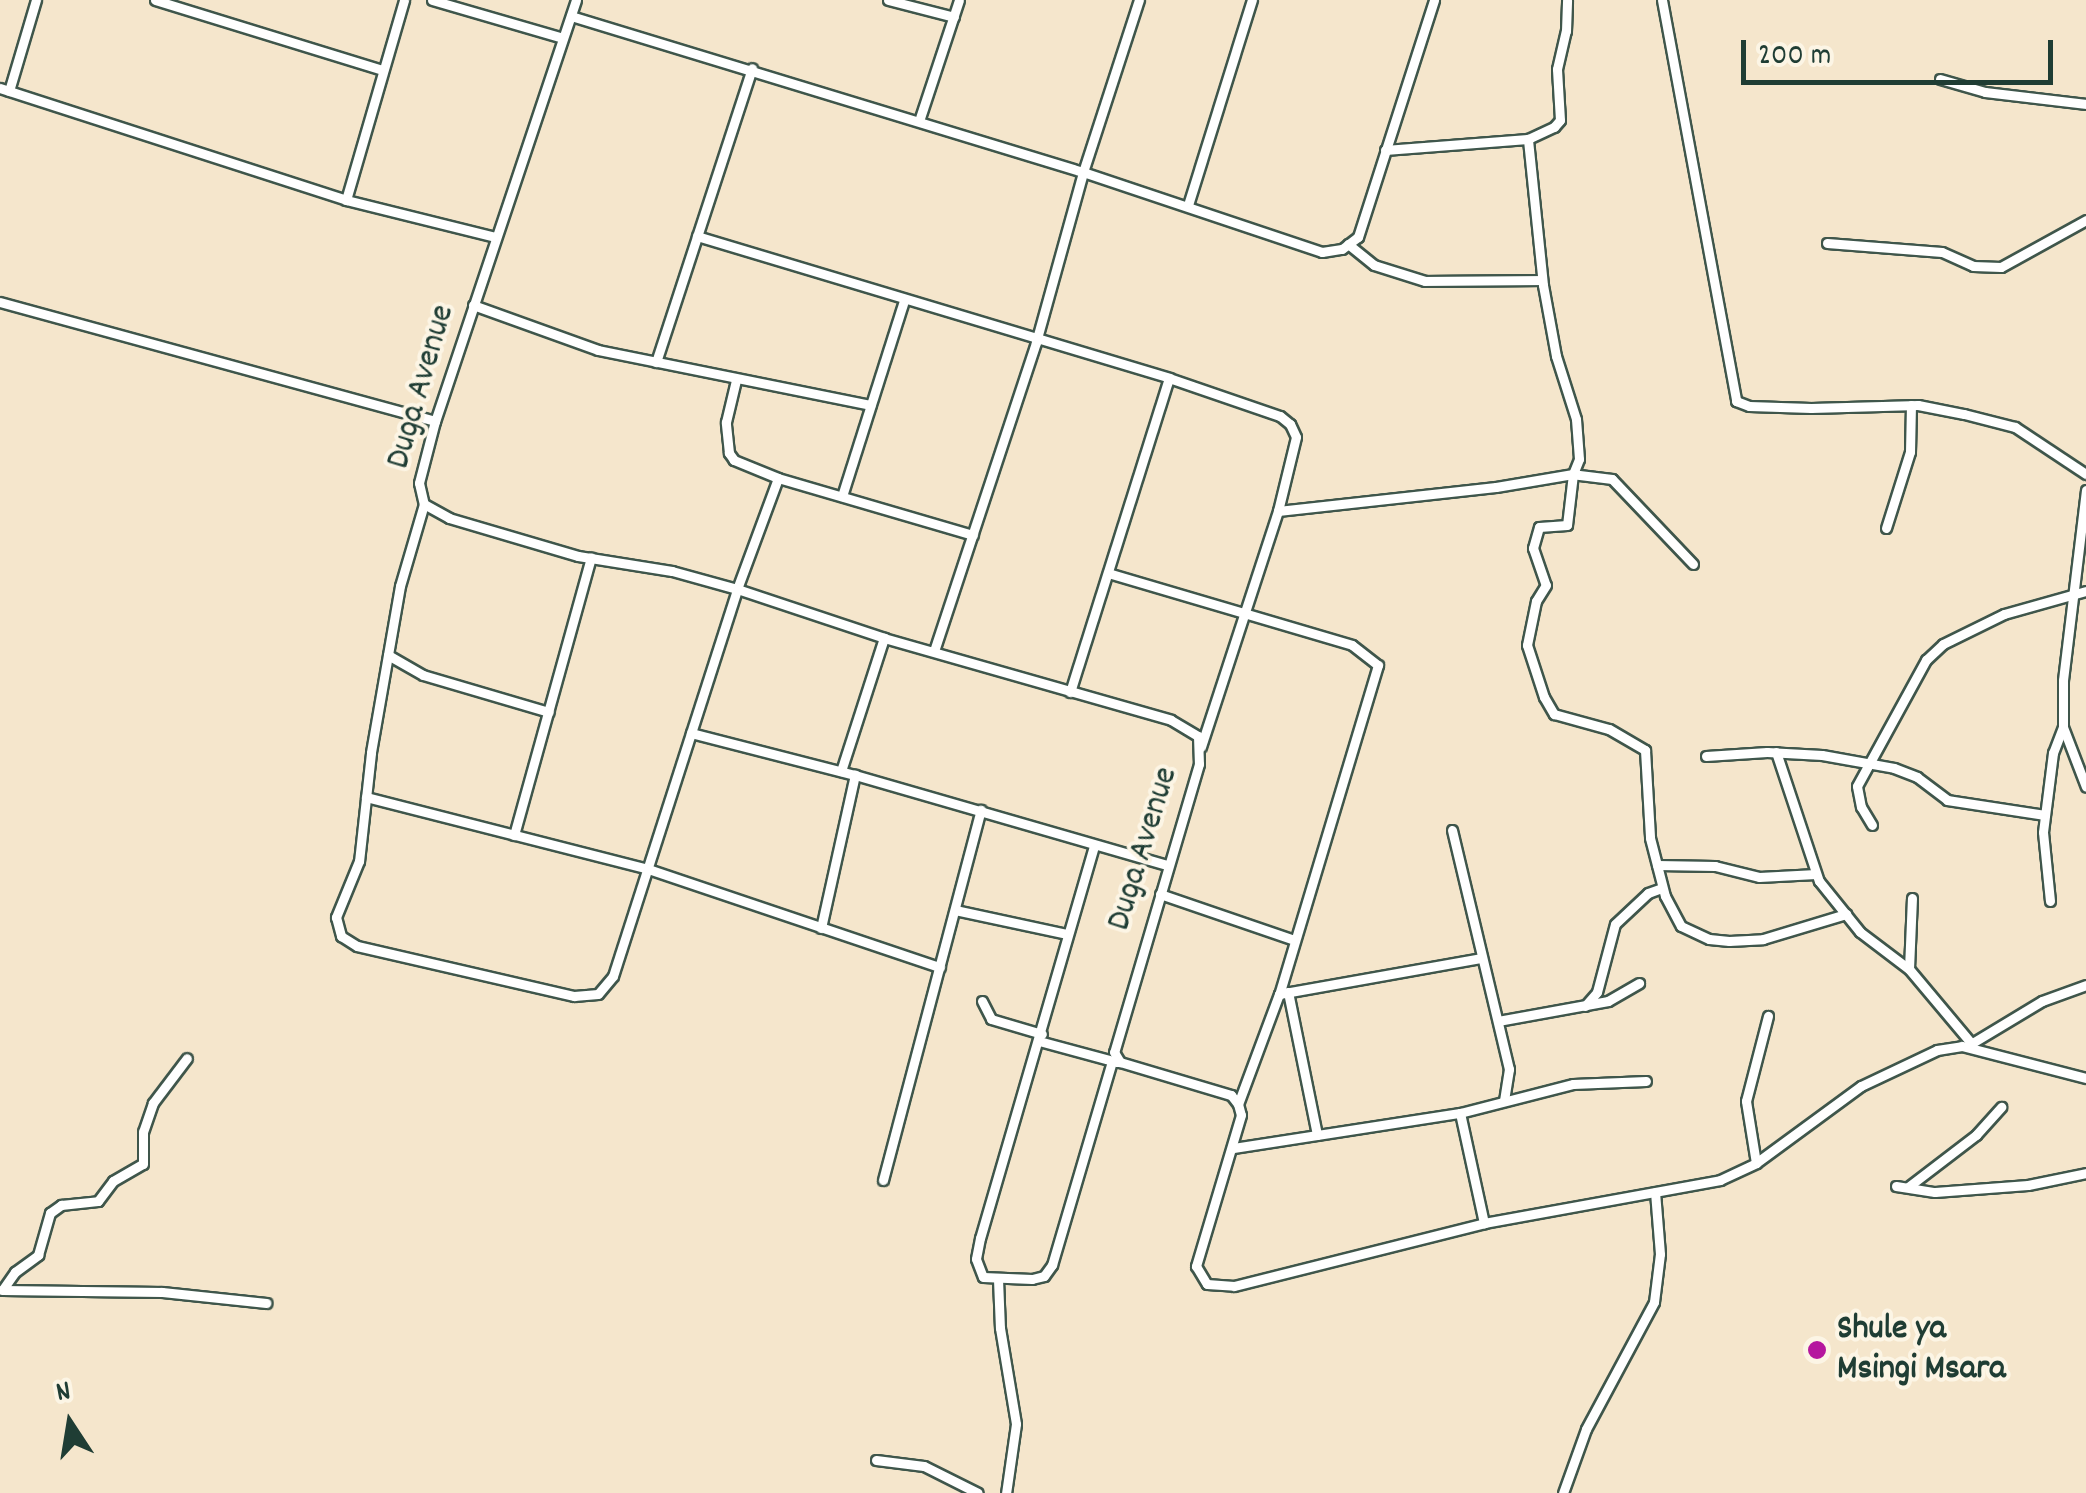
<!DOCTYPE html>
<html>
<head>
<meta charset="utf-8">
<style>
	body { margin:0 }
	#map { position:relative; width:2086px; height:1493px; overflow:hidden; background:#f5e6cc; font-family:Dekko,sans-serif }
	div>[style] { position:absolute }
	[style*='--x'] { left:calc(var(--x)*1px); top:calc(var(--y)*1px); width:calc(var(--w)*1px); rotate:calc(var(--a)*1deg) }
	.roads { filter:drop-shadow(2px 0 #3f564b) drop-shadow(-2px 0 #3f564b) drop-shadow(0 2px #3f564b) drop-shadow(0 -2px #3f564b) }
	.minor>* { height:9px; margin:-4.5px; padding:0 4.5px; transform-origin:4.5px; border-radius:4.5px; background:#fff }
	.dots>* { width:28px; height:28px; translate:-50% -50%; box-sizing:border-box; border:5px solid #fcf5e5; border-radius:50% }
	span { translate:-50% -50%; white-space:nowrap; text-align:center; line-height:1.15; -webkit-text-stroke:8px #fcf5e5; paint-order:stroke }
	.street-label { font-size:35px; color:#1f3d34 }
	.poi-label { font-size:35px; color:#1f3d34; font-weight:700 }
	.left { translate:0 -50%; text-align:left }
	.north { position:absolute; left:20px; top:1373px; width:100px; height:100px; -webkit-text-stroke:8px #fcf5e5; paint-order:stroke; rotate:348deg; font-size:28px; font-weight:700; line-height:40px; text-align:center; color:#1f3d34 }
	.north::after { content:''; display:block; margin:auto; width:35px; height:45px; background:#1f3d34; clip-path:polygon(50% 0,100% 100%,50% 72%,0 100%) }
	.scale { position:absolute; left:1741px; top:40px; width:312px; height:45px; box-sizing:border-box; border:5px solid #1f3d34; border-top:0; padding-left:12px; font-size:30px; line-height:35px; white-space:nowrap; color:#1f3d34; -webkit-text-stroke:8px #fcf5e5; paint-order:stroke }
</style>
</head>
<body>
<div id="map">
	<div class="roads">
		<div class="minor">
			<i style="--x:155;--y:0;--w:238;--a:17.1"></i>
			<i style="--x:432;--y:0;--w:136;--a:16.2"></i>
			<i style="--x:576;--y:0;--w:444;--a:108.5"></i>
			<i style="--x:435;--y:421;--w:64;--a:104.5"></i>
			<i style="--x:419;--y:483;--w:22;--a:77"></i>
			<i style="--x:424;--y:504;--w:29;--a:29"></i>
			<i style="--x:449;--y:518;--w:134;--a:16.4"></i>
			<i style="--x:578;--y:556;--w:95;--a:9.1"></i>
			<i style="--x:672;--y:571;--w:67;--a:15.5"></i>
			<i style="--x:737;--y:589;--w:155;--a:18.4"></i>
			<i style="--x:884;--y:638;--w:298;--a:15.9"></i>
			<i style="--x:1171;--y:720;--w:31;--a:31"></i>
			<i style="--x:1198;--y:736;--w:28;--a:88"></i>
			<i style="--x:1199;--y:764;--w:300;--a:106.4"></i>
			<i style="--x:1114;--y:1052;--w:12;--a:59"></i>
			<i style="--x:1120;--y:1062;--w:116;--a:16.6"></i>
			<i style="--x:1231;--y:1095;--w:11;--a:52"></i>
			<i style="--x:1238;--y:1104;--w:11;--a:75"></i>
			<i style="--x:1241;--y:1115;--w:158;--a:106.6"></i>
			<i style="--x:1196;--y:1266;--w:21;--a:59"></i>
			<i style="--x:1207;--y:1284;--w:27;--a:4"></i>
			<i style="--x:1234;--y:1286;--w:258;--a:-14.1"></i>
			<i style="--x:1484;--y:1223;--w:240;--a:-10.3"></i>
			<i style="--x:1720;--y:1180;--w:40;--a:-25"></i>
			<i style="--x:1756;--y:1163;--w:130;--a:-36.3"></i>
			<i style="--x:1861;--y:1086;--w:84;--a:-25.3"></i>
			<i style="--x:1937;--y:1050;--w:25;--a:-9"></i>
			<i style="--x:1962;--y:1046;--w:128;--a:14.5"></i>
			<i style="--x:888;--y:0;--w:68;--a:14.4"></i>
			<i style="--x:1662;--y:0;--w:408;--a:79.5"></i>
			<i style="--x:1736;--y:401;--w:14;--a:21"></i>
			<i style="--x:1749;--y:406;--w:62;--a:1.8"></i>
			<i style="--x:1811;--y:408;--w:107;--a:-1.6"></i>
			<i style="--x:1918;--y:405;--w:47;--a:11.1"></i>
			<i style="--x:1964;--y:414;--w:53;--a:14.3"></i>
			<i style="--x:2015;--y:427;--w:85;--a:33.5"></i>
			<i style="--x:571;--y:16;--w:535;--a:16.95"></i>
			<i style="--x:1083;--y:172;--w:252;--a:18.5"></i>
			<i style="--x:1322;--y:252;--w:20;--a:-9"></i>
			<i style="--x:1342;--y:249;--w:20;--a:-37"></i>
			<i style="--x:1358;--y:237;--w:249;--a:-72.2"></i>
			<i style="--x:1940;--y:79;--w:47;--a:16.1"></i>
			<i style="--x:1985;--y:92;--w:102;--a:6.8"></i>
			<i style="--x:0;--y:88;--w:364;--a:17.9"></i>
			<i style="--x:346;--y:200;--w:154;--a:13.9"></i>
			<i style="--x:9;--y:91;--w:95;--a:-73.5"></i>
			<i style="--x:919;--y:121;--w:127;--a:-71.7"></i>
			<i style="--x:1385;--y:150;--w:143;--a:-4.4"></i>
			<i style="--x:1528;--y:139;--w:29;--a:-25"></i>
			<i style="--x:1554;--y:127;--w:9;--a:-49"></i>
			<i style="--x:1560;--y:120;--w:51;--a:-93.4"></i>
			<i style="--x:1557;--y:69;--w:39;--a:-77"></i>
			<i style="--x:1566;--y:31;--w:31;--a:-88"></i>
			<i style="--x:346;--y:200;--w:208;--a:-73.8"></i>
			<i style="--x:1188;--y:205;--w:215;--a:-72.7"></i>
			<i style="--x:697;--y:236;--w:493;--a:16.7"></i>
			<i style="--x:1169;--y:378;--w:117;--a:18.9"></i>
			<i style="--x:1280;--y:416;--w:13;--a:39"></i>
			<i style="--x:1290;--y:424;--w:14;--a:65"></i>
			<i style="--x:1296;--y:437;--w:76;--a:103.7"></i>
			<i style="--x:1278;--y:511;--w:248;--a:108.1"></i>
			<i style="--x:1827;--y:243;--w:115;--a:4.5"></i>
			<i style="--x:1942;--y:252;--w:34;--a:24"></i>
			<i style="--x:1973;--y:266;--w:28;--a:2"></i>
			<i style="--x:2001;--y:267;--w:97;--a:-28.9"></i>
			<i style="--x:1348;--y:244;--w:33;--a:39"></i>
			<i style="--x:1374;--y:265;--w:53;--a:17.4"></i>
			<i style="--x:1425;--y:281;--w:117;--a:-0.5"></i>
			<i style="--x:0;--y:302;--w:451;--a:15.3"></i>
			<i style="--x:473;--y:305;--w:133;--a:19.8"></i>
			<i style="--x:598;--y:350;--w:278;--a:11.4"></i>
			<i style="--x:656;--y:362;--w:309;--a:-71.9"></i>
			<i style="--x:778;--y:478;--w:203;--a:16.3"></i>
			<i style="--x:2086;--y:490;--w:192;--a:96.9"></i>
			<i style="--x:2063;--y:681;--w:46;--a:90"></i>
			<i style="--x:2063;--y:727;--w:64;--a:69"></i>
			<i style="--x:842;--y:496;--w:205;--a:-72.4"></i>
			<i style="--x:424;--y:504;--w:85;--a:106.3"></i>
			<i style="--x:400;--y:586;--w:169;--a:99.9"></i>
			<i style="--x:371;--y:753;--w:109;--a:96.3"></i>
			<i style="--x:359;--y:861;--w:61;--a:112.3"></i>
			<i style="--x:336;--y:917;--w:20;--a:75"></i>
			<i style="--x:341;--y:936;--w:19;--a:32"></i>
			<i style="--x:357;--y:946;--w:223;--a:13"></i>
			<i style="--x:574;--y:996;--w:24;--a:-5"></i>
			<i style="--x:598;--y:994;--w:23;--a:-50"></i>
			<i style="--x:613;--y:976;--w:406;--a:-72.2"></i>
			<i style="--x:737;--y:589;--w:118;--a:-69.7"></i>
			<i style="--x:778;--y:478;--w:48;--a:-157.8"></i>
			<i style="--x:734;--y:460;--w:9;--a:-126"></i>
			<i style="--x:729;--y:453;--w:31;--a:-96"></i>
			<i style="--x:726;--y:422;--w:43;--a:-76.6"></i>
			<i style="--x:1278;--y:511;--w:219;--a:-6.3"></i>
			<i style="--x:1496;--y:487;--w:78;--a:-9.6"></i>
			<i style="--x:1573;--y:474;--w:16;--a:-68"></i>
			<i style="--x:1579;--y:459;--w:40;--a:-94.3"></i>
			<i style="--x:1576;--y:419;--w:66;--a:-107.6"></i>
			<i style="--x:1556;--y:356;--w:72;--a:-100.4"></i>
			<i style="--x:1543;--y:285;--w:147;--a:-95.9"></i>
			<i style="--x:1886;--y:528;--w:80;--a:-72.5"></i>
			<i style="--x:1910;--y:452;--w:47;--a:-88.8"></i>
			<i style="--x:1693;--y:564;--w:117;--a:-133.6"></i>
			<i style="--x:1612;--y:479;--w:39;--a:-173"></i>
			<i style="--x:1573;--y:474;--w:51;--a:96.7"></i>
			<i style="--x:1567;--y:525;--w:28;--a:176"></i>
			<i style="--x:1539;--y:527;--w:22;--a:106"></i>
			<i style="--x:1533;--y:548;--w:39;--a:71"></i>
			<i style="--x:1546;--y:585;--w:19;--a:122"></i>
			<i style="--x:1536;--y:601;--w:45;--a:101.6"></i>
			<i style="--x:1527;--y:645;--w:55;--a:71.9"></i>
			<i style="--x:1544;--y:697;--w:20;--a:60"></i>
			<i style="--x:1554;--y:714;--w:57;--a:15.3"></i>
			<i style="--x:1609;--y:729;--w:42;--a:30.3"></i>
			<i style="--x:1645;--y:750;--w:88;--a:86.7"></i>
			<i style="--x:1650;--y:838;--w:60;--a:75.5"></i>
			<i style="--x:1665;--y:896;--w:34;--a:62"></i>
			<i style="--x:1681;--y:926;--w:31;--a:25"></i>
			<i style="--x:1709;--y:939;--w:20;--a:6"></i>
			<i style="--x:1729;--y:941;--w:34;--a:-3"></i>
			<i style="--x:1763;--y:939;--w:87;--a:-16.8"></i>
			<i style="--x:1108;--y:573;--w:254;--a:16.4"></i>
			<i style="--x:1352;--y:645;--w:33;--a:38"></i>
			<i style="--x:1378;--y:665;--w:344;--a:106.7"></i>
			<i style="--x:1279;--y:994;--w:117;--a:110.4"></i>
			<i style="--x:934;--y:651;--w:325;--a:-71.7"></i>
			<i style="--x:1036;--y:342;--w:176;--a:-74.5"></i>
			<i style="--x:1083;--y:172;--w:181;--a:-72"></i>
			<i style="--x:388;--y:655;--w:40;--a:29.7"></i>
			<i style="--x:423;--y:675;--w:131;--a:16.4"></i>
			<i style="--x:1070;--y:692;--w:329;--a:-72.5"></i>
			<i style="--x:691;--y:733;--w:169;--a:14.4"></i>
			<i style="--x:855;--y:775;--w:325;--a:16.1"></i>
			<i style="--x:1776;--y:752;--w:136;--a:71.6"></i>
			<i style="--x:1819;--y:881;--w:65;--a:51.2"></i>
			<i style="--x:1860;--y:932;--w:61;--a:37.1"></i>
			<i style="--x:1909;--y:969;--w:98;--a:50"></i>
			<i style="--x:1706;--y:756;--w:61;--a:-3.8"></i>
			<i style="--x:1767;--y:752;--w:55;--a:3.1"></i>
			<i style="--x:1822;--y:755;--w:73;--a:10.2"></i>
			<i style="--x:1894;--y:768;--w:25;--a:21"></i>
			<i style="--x:1917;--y:777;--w:38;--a:37"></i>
			<i style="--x:1947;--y:800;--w:99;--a:8.7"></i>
			<i style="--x:841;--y:771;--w:140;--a:-72.1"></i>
			<i style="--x:366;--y:797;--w:291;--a:14.3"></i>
			<i style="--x:648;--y:869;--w:308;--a:18.6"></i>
			<i style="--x:1872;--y:825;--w:21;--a:-121"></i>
			<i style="--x:1861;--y:807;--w:21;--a:-101"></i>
			<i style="--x:1857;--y:786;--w:144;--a:-61.3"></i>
			<i style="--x:1926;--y:660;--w:23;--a:-43"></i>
			<i style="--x:1943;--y:644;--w:68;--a:-26.2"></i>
			<i style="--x:2004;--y:614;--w:85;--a:-15.7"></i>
			<i style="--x:1452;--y:830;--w:246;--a:76.6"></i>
			<i style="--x:1509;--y:1069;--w:31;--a:99"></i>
			<i style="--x:514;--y:835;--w:288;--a:-74.5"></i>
			<i style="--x:1094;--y:846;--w:408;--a:106.2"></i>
			<i style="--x:980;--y:1238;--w:21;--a:101"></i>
			<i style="--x:976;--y:1259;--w:19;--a:69"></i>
			<i style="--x:983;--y:1277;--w:49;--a:2.3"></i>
			<i style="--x:1032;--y:1279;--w:12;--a:-14"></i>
			<i style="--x:1044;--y:1276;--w:14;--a:-54"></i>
			<i style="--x:1052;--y:1265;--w:213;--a:-73.6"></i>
			<i style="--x:1657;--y:865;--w:58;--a:1"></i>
			<i style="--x:1715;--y:866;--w:45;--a:14"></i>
			<i style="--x:1759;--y:877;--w:57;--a:-3"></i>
			<i style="--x:1160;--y:894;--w:142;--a:18.9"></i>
			<i style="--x:2050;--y:901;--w:69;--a:-95.8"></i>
			<i style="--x:2043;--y:832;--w:80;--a:-82.8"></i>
			<i style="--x:2053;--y:753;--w:28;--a:-69"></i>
			<i style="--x:955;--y:910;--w:115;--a:12.1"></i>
			<i style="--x:821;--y:928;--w:157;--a:-77.5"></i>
			<i style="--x:1909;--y:969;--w:71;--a:-87.6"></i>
			<i style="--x:1288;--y:992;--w:146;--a:78.5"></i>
			<i style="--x:1279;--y:994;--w:206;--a:-10.1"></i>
			<i style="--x:982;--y:1001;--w:20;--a:63"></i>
			<i style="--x:991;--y:1019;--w:53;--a:16.4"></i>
			<i style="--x:1585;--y:1006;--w:18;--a:-49"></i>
			<i style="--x:1597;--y:992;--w:70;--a:-75.2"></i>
			<i style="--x:1615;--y:924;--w:45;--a:-43.2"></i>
			<i style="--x:1648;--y:893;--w:15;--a:-20"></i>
			<i style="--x:1498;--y:1021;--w:112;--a:-10.3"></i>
			<i style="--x:1608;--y:1001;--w:36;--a:-30"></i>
			<i style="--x:1039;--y:1041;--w:81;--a:15.1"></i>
			<i style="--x:1969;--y:1045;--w:85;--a:-31.1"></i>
			<i style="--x:2042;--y:1001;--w:47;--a:-20"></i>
			<i style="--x:1460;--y:1113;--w:113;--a:77.7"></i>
			<i style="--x:1233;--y:1148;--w:230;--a:-8.8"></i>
			<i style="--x:1460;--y:1113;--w:117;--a:-14.4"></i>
			<i style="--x:1573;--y:1084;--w:73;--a:-2.4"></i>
			<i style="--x:1756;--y:1163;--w:63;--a:-99.2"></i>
			<i style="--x:1746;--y:1101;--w:88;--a:-75.5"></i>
			<i style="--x:883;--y:1180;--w:383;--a:-75.2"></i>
			<i style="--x:1896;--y:1186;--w:39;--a:9"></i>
			<i style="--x:1935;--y:1192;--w:93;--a:-4.3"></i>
			<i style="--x:2028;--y:1185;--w:59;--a:-11.7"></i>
			<i style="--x:1908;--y:1187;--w:86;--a:-37.4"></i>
			<i style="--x:1976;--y:1135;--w:38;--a:-48"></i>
			<i style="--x:998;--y:1279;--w:49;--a:87.7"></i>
			<i style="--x:1000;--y:1328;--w:97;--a:80.5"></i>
			<i style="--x:1016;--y:1424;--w:70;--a:98.2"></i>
			<i style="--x:3;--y:1289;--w:21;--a:-55"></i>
			<i style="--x:15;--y:1272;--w:29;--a:-36"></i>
			<i style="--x:38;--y:1255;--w:44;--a:-74.1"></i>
			<i style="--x:50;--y:1213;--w:14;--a:-36"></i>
			<i style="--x:61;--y:1205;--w:37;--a:-6"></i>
			<i style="--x:98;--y:1201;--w:25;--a:-53"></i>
			<i style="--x:113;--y:1181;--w:34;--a:-30"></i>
			<i style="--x:143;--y:1164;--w:32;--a:-90"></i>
			<i style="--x:143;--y:1132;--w:31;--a:-71"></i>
			<i style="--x:153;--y:1103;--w:56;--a:-52.9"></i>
			<i style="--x:2;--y:1290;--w:160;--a:0.7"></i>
			<i style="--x:162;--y:1292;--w:105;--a:6"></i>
			<i style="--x:876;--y:1460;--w:48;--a:7.1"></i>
			<i style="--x:924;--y:1466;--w:60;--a:26.6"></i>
			<i style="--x:1563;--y:1493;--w:68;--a:-70.2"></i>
			<i style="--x:1586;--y:1429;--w:144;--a:-61.8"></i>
			<i style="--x:1654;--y:1302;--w:48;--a:-82.9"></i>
			<i style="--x:1660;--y:1254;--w:62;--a:-94.6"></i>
		</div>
	</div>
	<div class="dots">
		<i style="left:1817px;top:1350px;background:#b5179e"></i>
	</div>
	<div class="street-label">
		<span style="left:422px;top:387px;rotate:-74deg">Duga Avenue</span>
		<span style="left:1144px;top:849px;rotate:-73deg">Duga Avenue</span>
	</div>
	<div class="poi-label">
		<span class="left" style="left:1837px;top:1350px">Shule ya<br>Msingi Msara</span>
	</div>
	<div class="north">N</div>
	<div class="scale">200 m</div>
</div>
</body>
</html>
